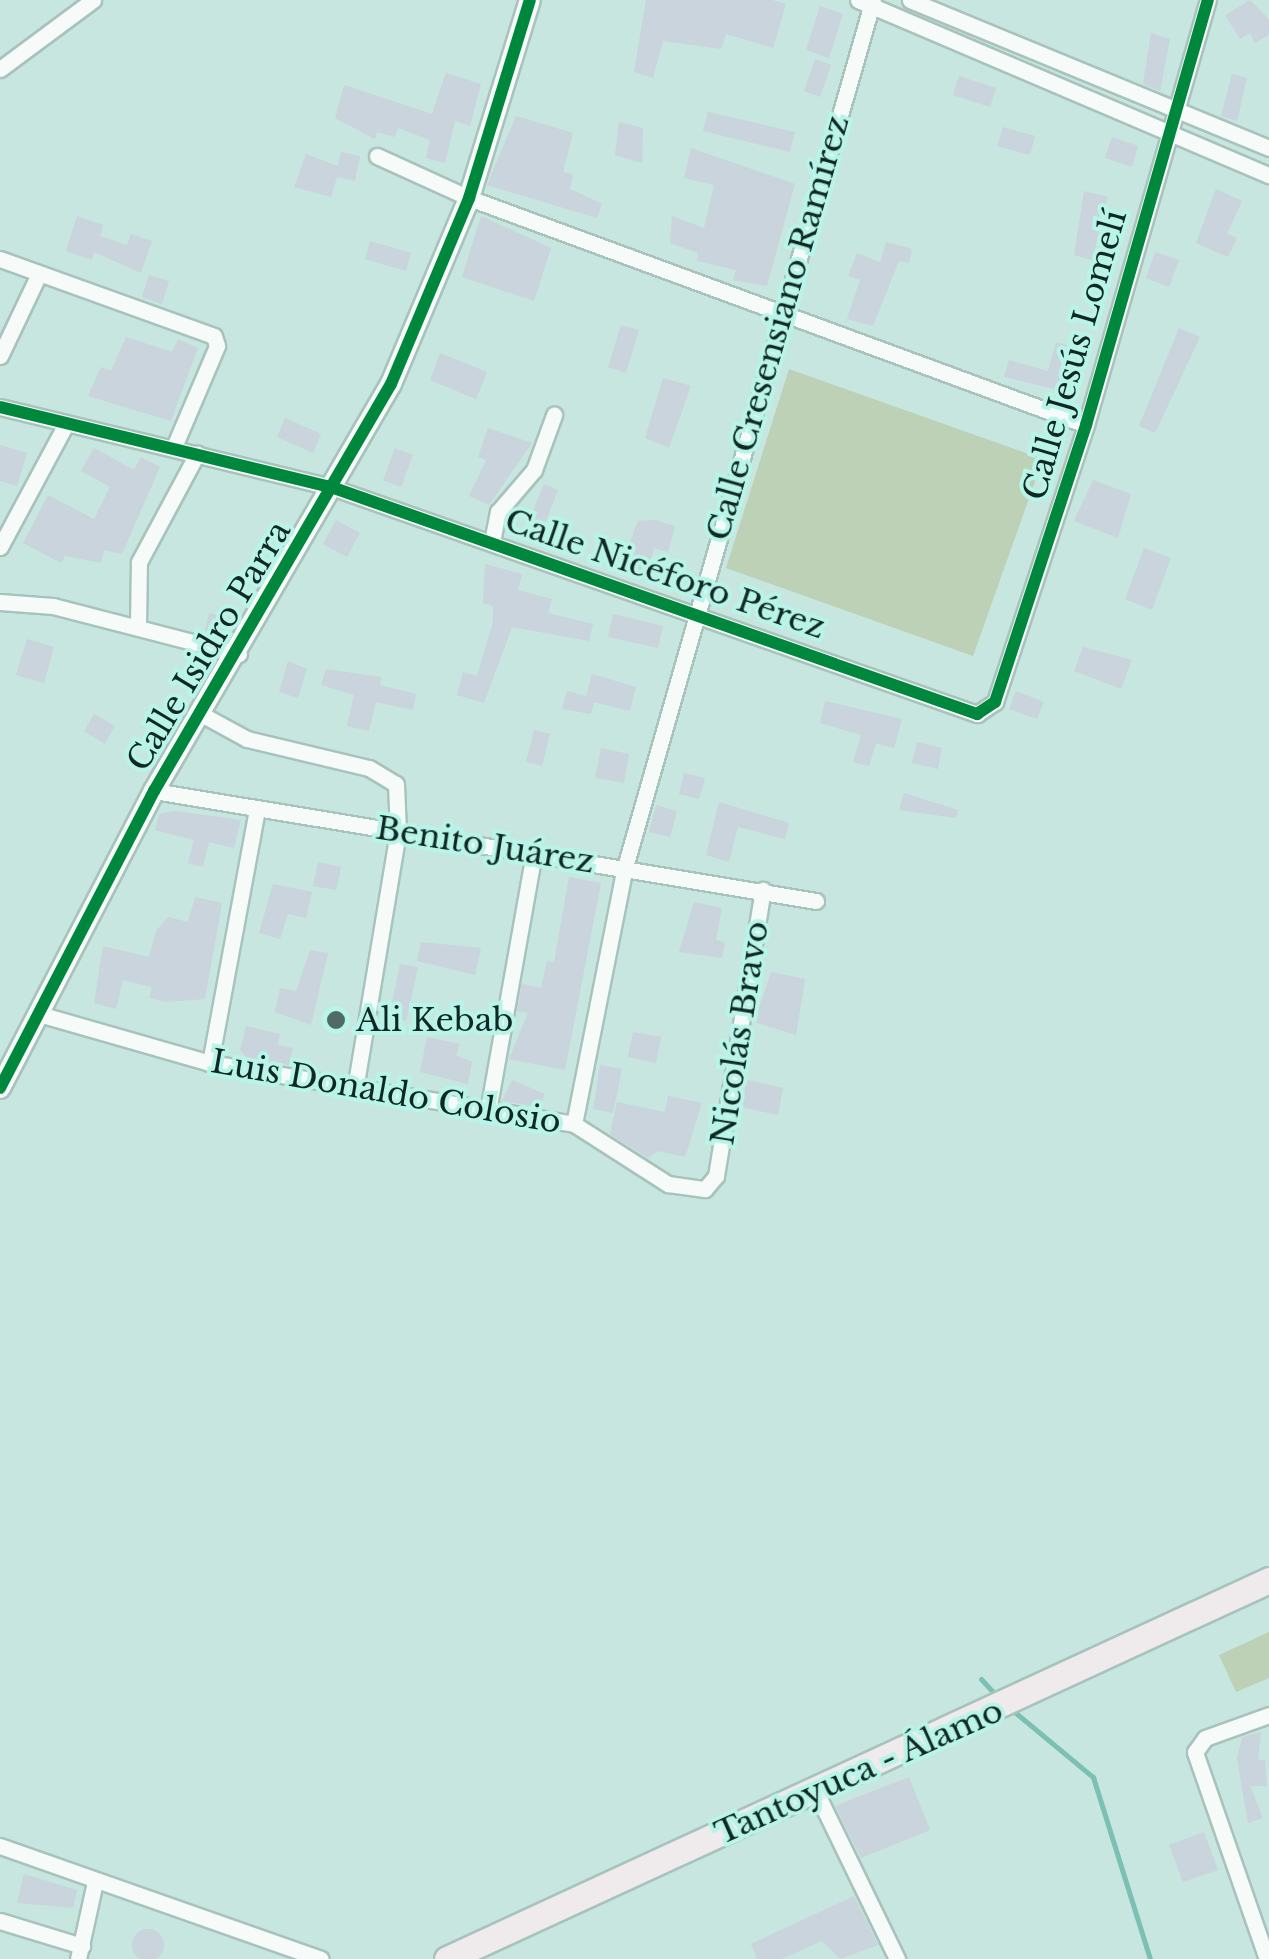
<!DOCTYPE html>
<html>
<head>
<meta charset="utf-8">
<style>
	body { margin:0 }
	#map { position:relative; width:1269px; height:1959px; overflow:hidden; background:#c6e6df; font-family:"Libre Baskerville",serif }
	div>[style] { position:absolute }
	[style*='--x'] { left:calc(var(--x)*1px); top:calc(var(--y)*1px); width:calc(var(--w)*1px); rotate:calc(var(--a)*1deg) }
	.green>* { inset:0; background:#bcd1b6 }
	.stream>* { height:5px; margin:-2.5px; padding:0 2.5px; transform-origin:2.5px; border-radius:2.5px; background:#7bc0b2 }
	.building>* { inset:0; background:#c9d4dc }
	.round { border-radius:50% }
	.roads { filter:drop-shadow(2px 0 #a8c2bc) drop-shadow(-2px 0 #a8c2bc) drop-shadow(0 2px #a8c2bc) drop-shadow(0 -2px #a8c2bc) }
	.minor>* { height:15px; margin:-7.5px; padding:0 7.5px; transform-origin:7.5px; border-radius:7.5px; background:#f6fbfa }
	.tertiary>* { height:20px; margin:-10px; padding:0 10px; transform-origin:10px; border-radius:10px; background:#f6fbfa }
	.primary>* { height:25px; margin:-12.5px; padding:0 12.5px; transform-origin:12.5px; border-radius:12.5px; background:#efebed }
	.cycleway>* { height:12px; margin:-6px; padding:0 6px; transform-origin:6px; border-radius:6px; background:#00873e }
	.dots>* { width:28px; height:28px; translate:-50% -50%; box-sizing:border-box; border:5px solid #b8f4e7; border-radius:50% }
	span { translate:-50% -50%; white-space:nowrap; text-align:center; line-height:1.15; -webkit-text-stroke:8px #b8f4e7; paint-order:stroke }
	.street-label { font-size:32px; color:#102823 }
	.poi-label { font-size:32px; color:#102823 }
	.left { translate:0 -50%; text-align:left }
</style>
</head>
<body>
<div id="map">
	<div class="green">
		<i style="clip-path:polygon(789px 369px,1043px 459px,973px 656px,726px 568px)"></i>
		<i style="clip-path:polygon(1269px 1632px,1269px 1678px,1236px 1692px,1219px 1655px)"></i>
	</div>
	<div class="stream">
		<i style="--x:981;--y:1679;--w:22;--a:47"></i>
		<i style="--x:1011;--y:1709;--w:107;--a:39.7"></i>
		<i style="--x:1093;--y:1777;--w:191;--a:72.6"></i>
	</div>
	<div class="building">
		<i style="clip-path:polygon(646px 0,772px 0,786px 4px,773px 48px,726px 34px,721px 49px,663px 41px,653px 78px,634px 72px)"></i>
		<i style="clip-path:polygon(1250px 0,1269px 19px,1269px 35px,1255px 43px,1250px 33px,1240px 39px,1225px 15px)"></i>
		<i style="clip-path:polygon(820px 6px,843px 14px,829px 58px,806px 50px)"></i>
		<i style="clip-path:polygon(1151px 33px,1170px 39px,1160px 91px,1143px 84px)"></i>
		<i style="clip-path:polygon(815px 59px,831px 65px,820px 97px,804px 91px)"></i>
		<i style="clip-path:polygon(446px 73px,481px 84px,470px 126px,455px 121px,445px 163px,426px 158px,430px 140px,398px 128px,395px 137px,377px 132px,375px 139px,335px 118px,344px 85px,432px 114px)"></i>
		<i style="clip-path:polygon(1232px 74px,1247px 78px,1237px 121px,1221px 116px)"></i>
		<i style="clip-path:polygon(959px 76px,996px 88px,990px 107px,953px 95px)"></i>
		<i style="clip-path:polygon(708px 112px,795px 132px,790px 152px,703px 131px)"></i>
		<i style="clip-path:polygon(516px 116px,573px 133px,563px 172px,573px 174px,570px 189px,602px 204px,597px 218px,487px 185px)"></i>
		<i style="clip-path:polygon(619px 122px,643px 128px,642px 163px,615px 155px)"></i>
		<i style="clip-path:polygon(1003px 127px,1035px 136px,1030px 155px,997px 146px)"></i>
		<i style="clip-path:polygon(1112px 137px,1138px 146px,1132px 167px,1105px 158px)"></i>
		<i style="clip-path:polygon(691px 148px,795px 184px,767px 286px,733px 280px,736px 270px,697px 261px,698px 253px,670px 243px,672px 216px,704px 228px,714px 185px,684px 178px)"></i>
		<i style="clip-path:polygon(341px 152px,360px 156px,355px 181px,337px 177px,331px 197px,294px 187px,306px 154px,338px 166px)"></i>
		<i style="clip-path:polygon(1216px 189px,1242px 201px,1227px 234px,1237px 238px,1228px 257px,1196px 243px)"></i>
		<i style="clip-path:polygon(1084px 191px,1108px 197px,1092px 260px,1074px 255px)"></i>
		<i style="clip-path:polygon(77px 216px,103px 225px,100px 236px,127px 245px,131px 234px,152px 241px,141px 273px,94px 252px,92px 260px,66px 251px)"></i>
		<i style="clip-path:polygon(481px 216px,551px 248px,534px 301px,462px 277px)"></i>
		<i style="clip-path:polygon(370px 241px,411px 253px,406px 271px,365px 259px)"></i>
		<i style="clip-path:polygon(886px 242px,912px 249px,909px 263px,899px 261px,873px 326px,847px 319px,860px 280px,848px 276px,857px 253px,880px 262px)"></i>
		<i style="clip-path:polygon(1155px 252px,1179px 260px,1169px 287px,1146px 278px)"></i>
		<i style="clip-path:polygon(149px 275px,169px 281px,162px 304px,142px 297px)"></i>
		<i style="clip-path:polygon(621px 325px,639px 330px,626px 373px,608px 367px)"></i>
		<i style="clip-path:polygon(1179px 328px,1200px 337px,1155px 433px,1139px 426px)"></i>
		<i style="clip-path:polygon(126px 337px,172px 352px,178px 339px,198px 348px,171px 421px,88px 396px,101px 367px,111px 371px)"></i>
		<i style="clip-path:polygon(1056px 342px,1081px 349px,1067px 392px,1004px 377px,1009px 360px,1048px 371px)"></i>
		<i style="clip-path:polygon(440px 353px,487px 372px,476px 399px,430px 380px)"></i>
		<i style="clip-path:polygon(663px 378px,691px 386px,669px 448px,645px 438px)"></i>
		<i style="clip-path:polygon(285px 418px,321px 434px,313px 453px,277px 437px)"></i>
		<i style="clip-path:polygon(488px 428px,532px 443px,489px 505px,469px 496px,486px 460px,478px 457px)"></i>
		<i style="clip-path:polygon(0 445px,27px 453px,17px 486px,0 481px)"></i>
		<i style="clip-path:polygon(94px 448px,134px 470px,141px 457px,160px 467px,122px 554px,104px 550px,101px 563px,65px 556px,61px 563px,23px 543px,48px 495px,94px 519px,110px 487px,81px 471px)"></i>
		<i style="clip-path:polygon(395px 448px,413px 455px,401px 487px,383px 480px)"></i>
		<i style="clip-path:polygon(1093px 480px,1131px 494px,1118px 538px,1074px 521px)"></i>
		<i style="clip-path:polygon(544px 484px,558px 490px,544px 526px,529px 520px)"></i>
		<i style="clip-path:polygon(336px 520px,360px 533px,347px 557px,323px 544px)"></i>
		<i style="clip-path:polygon(656px 520px,675px 526px,668px 552px,654px 548px,646px 578px,619px 571px,638px 521px)"></i>
		<i style="clip-path:polygon(1144px 548px,1171px 558px,1152px 610px,1125px 599px)"></i>
		<i style="clip-path:polygon(485px 564px,522px 574px,518px 590px,552px 599px,548px 613px,593px 624px,589px 641px,512px 627px,484px 703px,457px 695px,463px 672px,477px 676px,493px 622px,493px 606px,483px 603px)"></i>
		<i style="clip-path:polygon(209px 613px,235px 619px,228px 637px,205px 631px)"></i>
		<i style="clip-path:polygon(613px 614px,663px 626px,658px 648px,608px 637px)"></i>
		<i style="clip-path:polygon(27px 639px,54px 647px,44px 683px,16px 675px)"></i>
		<i style="clip-path:polygon(1083px 647px,1132px 660px,1121px 689px,1074px 671px)"></i>
		<i style="clip-path:polygon(288px 661px,307px 669px,298px 698px,279px 692px)"></i>
		<i style="clip-path:polygon(326px 669px,381px 677px,380px 685px,416px 694px,413px 710px,376px 702px,369px 731px,347px 726px,354px 695px,321px 685px)"></i>
		<i style="clip-path:polygon(592px 674px,636px 687px,630px 711px,594px 702px,591px 714px,562px 709px,567px 691px,586px 696px)"></i>
		<i style="clip-path:polygon(1016px 691px,1044px 702px,1037px 719px,1009px 709px)"></i>
		<i style="clip-path:polygon(825px 701px,902px 719px,894px 748px,876px 743px,869px 766px,853px 762px,861px 735px,820px 723px)"></i>
		<i style="clip-path:polygon(94px 714px,115px 726px,105px 744px,84px 731px)"></i>
		<i style="clip-path:polygon(534px 730px,550px 734px,542px 766px,526px 762px)"></i>
		<i style="clip-path:polygon(917px 742px,942px 748px,938px 769px,912px 763px)"></i>
		<i style="clip-path:polygon(601px 748px,629px 754px,624px 783px,595px 778px)"></i>
		<i style="clip-path:polygon(684px 773px,705px 778px,699px 799px,679px 794px)"></i>
		<i style="clip-path:polygon(904px 793px,958px 810px,956px 818px,899px 810px)"></i>
		<i style="clip-path:polygon(719px 802px,789px 823px,785px 839px,738px 827px,729px 862px,706px 855px)"></i>
		<i style="clip-path:polygon(656px 805px,677px 811px,670px 837px,649px 832px)"></i>
		<i style="clip-path:polygon(175px 811px,241px 820px,234px 848px,209px 842px,203px 867px,188px 863px,194px 840px,155px 830px,159px 814px)"></i>
		<i style="clip-path:polygon(318px 862px,341px 867px,336px 890px,313px 886px)"></i>
		<i style="clip-path:polygon(569px 877px,601px 883px,565px 1070px,509px 1059px,528px 1013px,517px 1011px,522px 984px,541px 988px,547px 961px,554px 962px)"></i>
		<i style="clip-path:polygon(273px 884px,312px 892px,306px 918px,288px 914px,280px 939px,259px 933px)"></i>
		<i style="clip-path:polygon(195px 897px,222px 903px,205px 999px,166px 1002px,149px 998px,152px 987px,123px 980px,116px 1009px,94px 1003px,103px 946px,149px 957px,156px 931px,168px 917px,188px 922px)"></i>
		<i style="clip-path:polygon(694px 902px,722px 908px,716px 940px,725px 942px,722px 958px,679px 952px)"></i>
		<i style="clip-path:polygon(421px 942px,481px 948px,475px 975px,417px 961px)"></i>
		<i style="clip-path:polygon(310px 950px,328px 953px,311px 1025px,275px 1012px,280px 988px,296px 991px)"></i>
		<i style="clip-path:polygon(400px 964px,418px 967px,406px 1021px,389px 1017px)"></i>
		<i style="clip-path:polygon(771px 972px,805px 979px,796px 1035px,754px 1022px)"></i>
		<i style="clip-path:polygon(246px 1026px,280px 1034px,278px 1045px,293px 1048px,289px 1065px,247px 1058px,240px 1050px)"></i>
		<i style="clip-path:polygon(633px 1032px,661px 1037px,656px 1063px,628px 1057px)"></i>
		<i style="clip-path:polygon(427px 1037px,460px 1044px,456px 1055px,472px 1062px,468px 1084px,420px 1072px)"></i>
		<i style="clip-path:polygon(600px 1065px,622px 1069px,613px 1113px,593px 1109px)"></i>
		<i style="clip-path:polygon(512px 1080px,545px 1094px,539px 1107px,502px 1101px)"></i>
		<i style="clip-path:polygon(747px 1080px,783px 1088px,778px 1115px,741px 1107px)"></i>
		<i style="clip-path:polygon(668px 1096px,702px 1103px,685px 1157px,658px 1151px,648px 1158px,610px 1134px,617px 1102px,665px 1112px)"></i>
		<i style="clip-path:polygon(1261px 1732px,1258px 1760px,1265px 1760px,1267px 1786px,1250px 1786px,1263px 1818px,1248px 1823px,1237px 1759px,1242px 1737px)"></i>
		<i style="clip-path:polygon(909px 1777px,930px 1830px,861px 1858px,835px 1806px)"></i>
		<i style="clip-path:polygon(1204px 1832px,1218px 1870px,1183px 1882px,1169px 1845px)"></i>
		<i style="clip-path:polygon(24px 1874px,77px 1890px,73px 1908px,17px 1903px)"></i>
		<i style="clip-path:polygon(854px 1896px,878px 1945px,840px 1959px,822px 1941px,782px 1959px,757px 1959px,751px 1944px)"></i>
		<i class="round" style="left:132px;top:1929px;width:32px;height:32px"></i>
	</div>
	<div class="roads">
		<div class="minor">
			<i style="--x:858;--y:0;--w:447;--a:23.1"></i>
			<i style="--x:910;--y:0;--w:388;--a:22.4"></i>
			<i style="--x:0;--y:69;--w:116;--a:-36.6"></i>
			<i style="--x:377;--y:156;--w:101;--a:24.5"></i>
			<i style="--x:469;--y:198;--w:657;--a:20.2"></i>
			<i style="--x:0;--y:259;--w:227;--a:19.8"></i>
			<i style="--x:214;--y:336;--w:10;--a:73"></i>
			<i style="--x:217;--y:346;--w:110;--a:113.1"></i>
			<i style="--x:0;--y:356;--w:91;--a:-64.6"></i>
			<i style="--x:0;--y:407;--w:344;--a:13.6"></i>
			<i style="--x:334;--y:488;--w:682;--a:19.37"></i>
			<i style="--x:977;--y:714;--w:22;--a:-34"></i>
			<i style="--x:995;--y:702;--w:292;--a:-71.8"></i>
			<i style="--x:1086;--y:425;--w:442;--a:-74"></i>
			<i style="--x:492;--y:542;--w:31;--a:-79"></i>
			<i style="--x:498;--y:512;--w:55;--a:-49.4"></i>
			<i style="--x:534;--y:470;--w:59;--a:-70"></i>
			<i style="--x:0;--y:547;--w:140;--a:-61.8"></i>
			<i style="--x:0;--y:602;--w:53;--a:4.3"></i>
			<i style="--x:53;--y:606;--w:192;--a:14.5"></i>
			<i style="--x:138;--y:624;--w:62;--a:-89.1"></i>
			<i style="--x:139;--y:562;--w:123;--a:-61.8"></i>
			<i style="--x:201;--y:714;--w:52;--a:28.5"></i>
			<i style="--x:247;--y:739;--w:125;--a:13.4"></i>
			<i style="--x:369;--y:768;--w:31;--a:31"></i>
			<i style="--x:396;--y:784;--w:48;--a:87.6"></i>
			<i style="--x:398;--y:832;--w:262;--a:99.5"></i>
			<i style="--x:154;--y:791;--w:671;--a:9.43"></i>
			<i style="--x:39;--y:1014;--w:178;--a:16"></i>
			<i style="--x:210;--y:1063;--w:369;--a:9.5"></i>
			<i style="--x:574;--y:1124;--w:112;--a:32.6"></i>
			<i style="--x:668;--y:1184;--w:37;--a:8"></i>
			<i style="--x:705;--y:1189;--w:17;--a:-50"></i>
			<i style="--x:716;--y:1176;--w:290;--a:-80.7"></i>
			<i style="--x:210;--y:1063;--w:258;--a:-79.5"></i>
			<i style="--x:488;--y:1111;--w:261;--a:-79.9"></i>
			<i style="--x:574;--y:1124;--w:262;--a:-78.8"></i>
			<i style="--x:625;--y:867;--w:902;--a:-74.04"></i>
			<i style="--x:816;--y:1792;--w:186;--a:64.1"></i>
			<i style="--x:0;--y:1846;--w:340;--a:19.4"></i>
			<i style="--x:0;--y:1921;--w:86;--a:17"></i>
			<i style="--x:78;--y:1959;--w:79;--a:-77.6"></i>
			<i style="--x:1267;--y:1959;--w:219;--a:-109.2"></i>
			<i style="--x:1195;--y:1752;--w:17;--a:-54"></i>
			<i style="--x:1205;--y:1738;--w:68;--a:-19.8"></i>
		</div>
		<div class="tertiary">
			<i style="--x:0;--y:1088;--w:335;--a:-62.6"></i>
			<i style="--x:154;--y:791;--w:471;--a:-59.8"></i>
			<i style="--x:391;--y:384;--w:202;--a:-67.2"></i>
			<i style="--x:469;--y:198;--w:207;--a:-72.9"></i>
		</div>
		<div class="primary">
			<i style="--x:447;--y:1959;--w:905;--a:-24.75"></i>
		</div>
	</div>
	<div class="cycleway">
		<i style="--x:0;--y:407;--w:344;--a:13.6"></i>
		<i style="--x:334;--y:488;--w:682;--a:19.37"></i>
		<i style="--x:977;--y:714;--w:22;--a:-34"></i>
		<i style="--x:995;--y:702;--w:292;--a:-71.8"></i>
		<i style="--x:1086;--y:425;--w:442;--a:-74"></i>
		<i style="--x:0;--y:1088;--w:335;--a:-62.6"></i>
		<i style="--x:154;--y:791;--w:471;--a:-59.8"></i>
		<i style="--x:391;--y:384;--w:202;--a:-67.2"></i>
		<i style="--x:469;--y:198;--w:207;--a:-72.9"></i>
	</div>
	<div class="dots">
		<i style="left:336px;top:1020px;background:#506a65"></i>
	</div>
	<div class="street-label">
		<span style="left:778px;top:328px;rotate:-74deg">Calle Cresensiano Ramírez</span>
		<span style="left:1075px;top:355px;rotate:-74deg">Calle Jesús Lomelí</span>
		<span style="left:665px;top:574px;rotate:19deg">Calle Nicéforo Pérez</span>
		<span style="left:209px;top:646px;rotate:-59deg">Calle Isidro Parra</span>
		<span style="left:485px;top:845px;rotate:9deg">Benito Juárez</span>
		<span style="left:740px;top:1033px;rotate:-81deg">Nicolás Bravo</span>
		<span style="left:386px;top:1092px;rotate:10deg">Luis Donaldo Colosio</span>
		<span style="left:859px;top:1772px;rotate:-24deg">Tantoyuca - Álamo</span>
	</div>
	<div class="poi-label">
		<span class="left" style="left:356px;top:1020px">Ali Kebab</span>
	</div>
</div>
</body>
</html>
